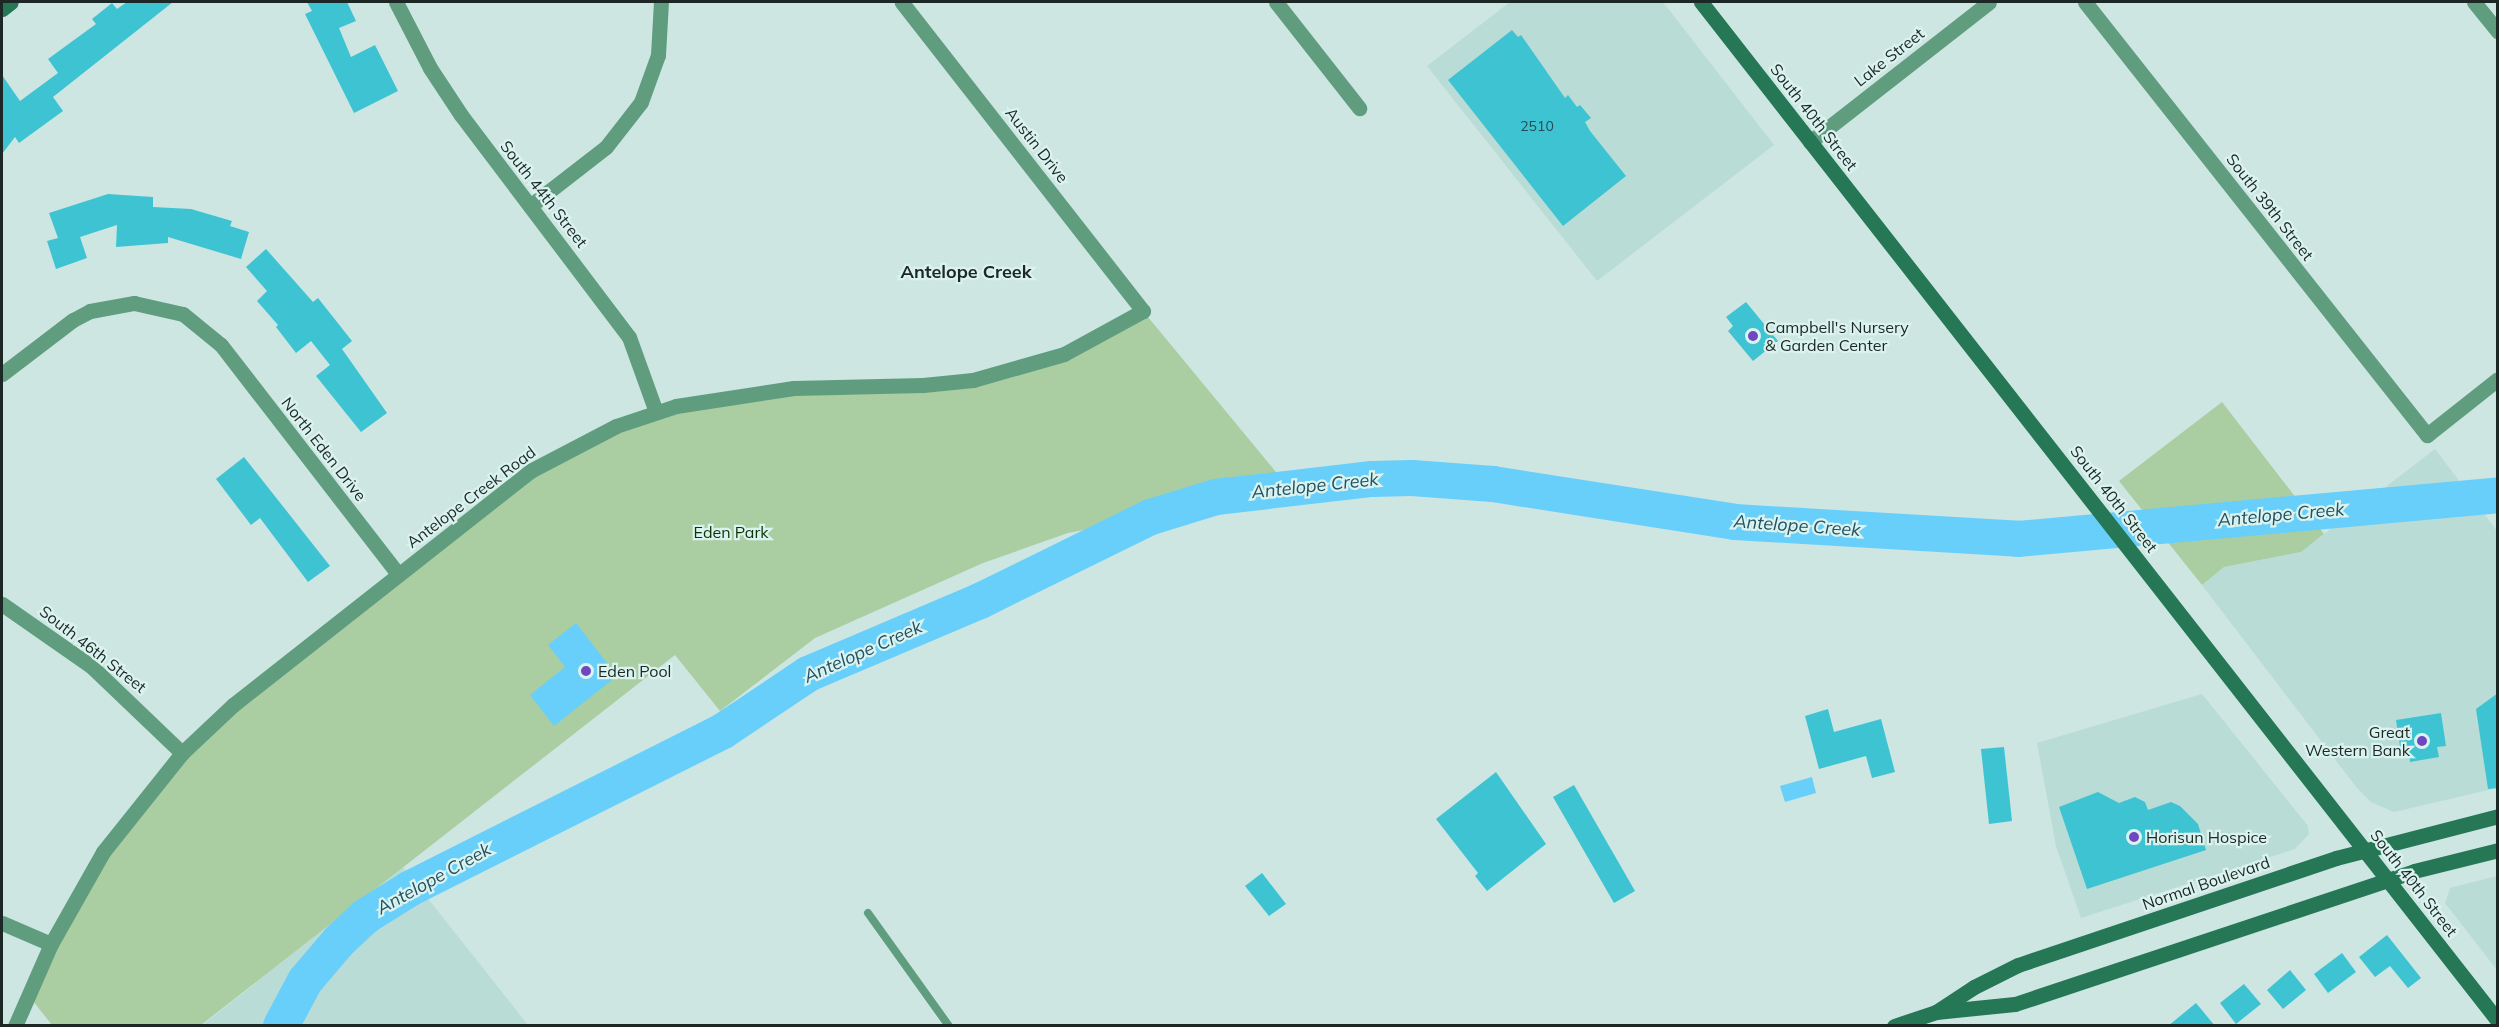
<!DOCTYPE html>
<html>
<head>
<meta charset="utf-8">
<style>
	body { margin:0 }
	#map { position:relative; width:2499px; height:1027px; overflow:hidden; background:#cde6e2; font-family:Mulish,sans-serif }
	div>[style] { position:absolute }
	[style*='--x'] { left:calc(var(--x)*1px); top:calc(var(--y)*1px); width:calc(var(--w)*1px); rotate:calc(var(--a)*1deg) }
	.built>* { inset:0; background:#badcd6 }
	.green>* { inset:0; background:#aacda2 }
	.water>* { inset:0; background:#68cffa }
	.river>* { height:36px; margin:-18px; padding:0 18px; transform-origin:18px; border-radius:18px; background:#68cffa }
	.building>* { inset:0; background:#3ec3d2 }
	.service>* { height:8px; margin:-4px; padding:0 4px; transform-origin:4px; border-radius:4px; background:#609d7f }
	.minor>* { height:15px; margin:-7.5px; padding:0 7.5px; transform-origin:7.5px; border-radius:7.5px; background:#609d7f }
	.secondary>* { height:15px; margin:-7.5px; padding:0 7.5px; transform-origin:7.5px; border-radius:7.5px; background:#267756 }
	.dots>* { width:16px; height:16px; translate:-50% -50%; box-sizing:border-box; border:3px solid #daf3ef; border-radius:50% }
	span { translate:-50% -50%; white-space:nowrap; text-align:center; line-height:1.15; -webkit-text-stroke:4.5px #daf3ef; paint-order:stroke }
	.number-label { font-size:14px; color:#254e50 }
	.number-label span { -webkit-text-stroke-width:0 }
	.street-label { font-size:16px; color:#1d2725 }
	.poi-label { font-size:16px; color:#1d2725 }
	.left { translate:0 -50%; text-align:left }
	.right { translate:-100% -50%; text-align:right }
	.park-label { font-size:16px; color:#0b3303 }
	.neighbourhood-label { font-size:18px; color:#1d2725; font-weight:700 }
	.water-label { font-size:18px; color:#235062; font-style:italic }
	.frame { position:absolute; inset:0; border:3px solid #1d2725; pointer-events:none }
</style>
</head>
<body>
<div id="map">
	<div class="built">
		<i style="clip-path:polygon(1510px 2px,1663px 2px,1774px 145px,1597px 281px,1427px 66px)"></i>
		<i style="clip-path:polygon(2435px 449px,2497px 531px,2497px 788px,2394px 812px,2371px 802px,2357px 788px,2202px 585px,2224px 567px,2301px 552px)"></i>
		<i style="clip-path:polygon(2202px 694px,2308px 826px,2309px 834px,2295px 849px,2081px 918px,2056px 846px,2037px 743px)"></i>
		<i style="clip-path:polygon(403px 867px,528px 1025px,201px 1026px)"></i>
		<i style="clip-path:polygon(2497px 876px,2498px 876px,2497px 970px,2445px 903px,2450px 888px)"></i>
	</div>
	<div class="green">
		<i style="clip-path:polygon(1143px 311px,1299px 500px,1193px 509px,1068px 533px,983px 563px,815px 638px,720px 711px,675px 655px,201px 1025px,52px 1025px,29px 996px,73px 901px,182px 753px,576px 445px,732px 395px,923px 385px,1022px 368px)"></i>
		<i style="clip-path:polygon(2222px 402px,2324px 534px,2301px 552px,2224px 567px,2202px 585px,2119px 481px)"></i>
	</div>
	<div class="water">
		<i style="clip-path:polygon(576px 623px,617px 676px,554px 726px,530px 695px,565px 667px,548px 645px)"></i>
		<i style="clip-path:polygon(1812px 777px,1816px 793px,1785px 802px,1780px 786px)"></i>
	</div>
	<div class="river">
		<i style="--x:281;--y:1026;--w:51;--a:-61.9"></i>
		<i style="--x:305;--y:981;--w:52;--a:-49.6"></i>
		<i style="--x:339;--y:941;--w:37;--a:-43"></i>
		<i style="--x:366;--y:916;--w:51;--a:-32.1"></i>
		<i style="--x:409;--y:889;--w:352;--a:-26.7"></i>
		<i style="--x:723;--y:731;--w:102;--a:-33.8"></i>
		<i style="--x:808;--y:674;--w:187;--a:-23"></i>
		<i style="--x:980;--y:601;--w:191;--a:-26.2"></i>
		<i style="--x:1151;--y:517;--w:68;--a:-17.1"></i>
		<i style="--x:1216;--y:497;--w:157;--a:-6.6"></i>
		<i style="--x:1372;--y:479;--w:40;--a:-1.4"></i>
		<i style="--x:1412;--y:478;--w:81;--a:4.2"></i>
		<i style="--x:1493;--y:484;--w:245;--a:8.9"></i>
		<i style="--x:1735;--y:522;--w:284;--a:3.4"></i>
		<i style="--x:2018;--y:539;--w:482;--a:-5.2"></i>
	</div>
	<div class="building">
		<i style="clip-path:polygon(127px 2px,173px 2px,53px 97px,63px 111px,19px 143px,15px 137px,2px 154px,2px 75px,20px 101px,58px 73px,48px 59px,96px 24px,92px 19px,112px 3px,117px 9px)"></i>
		<i style="clip-path:polygon(307px 2px,347px 2px,356px 21px,339px 28px,351px 57px,375px 45px,398px 91px,354px 113px,305px 14px,312px 11px)"></i>
		<i style="clip-path:polygon(1512px 30px,1518px 37px,1521px 35px,1565px 98px,1568px 95px,1577px 107px,1580px 105px,1591px 118px,1585px 122px,1590px 131px,1626px 176px,1563px 226px,1448px 80px)"></i>
		<i style="clip-path:polygon(108px 194px,153px 197px,153px 207px,191px 209px,232px 221px,230px 226px,249px 232px,241px 259px,168px 237px,168px 243px,116px 247px,117px 225px,80px 237px,87px 258px,56px 269px,47px 241px,58px 238px,49px 213px)"></i>
		<i style="clip-path:polygon(266px 249px,313px 302px,318px 298px,352px 341px,342px 349px,387px 413px,361px 432px,316px 376px,330px 365px,311px 341px,296px 353px,276px 327px,278px 325px,257px 301px,267px 291px,246px 267px)"></i>
		<i style="clip-path:polygon(1746px 302px,1778px 341px,1753px 361px,1728px 331px,1733px 326px,1726px 317px)"></i>
		<i style="clip-path:polygon(244px 457px,330px 566px,308px 582px,260px 518px,251px 525px,216px 479px)"></i>
		<i style="clip-path:polygon(2498px 693px,2498px 788px,2488px 789px,2476px 709px)"></i>
		<i style="clip-path:polygon(1828px 709px,1834px 732px,1881px 719px,1895px 772px,1872px 778px,1866px 756px,1819px 769px,1805px 716px)"></i>
		<i style="clip-path:polygon(2441px 713px,2446px 746px,2437px 747px,2439px 757px,2410px 762px,2409px 751px,2401px 753px,2396px 720px)"></i>
		<i style="clip-path:polygon(2004px 747px,2012px 821px,1989px 824px,1981px 749px)"></i>
		<i style="clip-path:polygon(1496px 772px,1546px 844px,1487px 891px,1475px 876px,1478px 873px,1436px 819px)"></i>
		<i style="clip-path:polygon(1574px 785px,1635px 891px,1614px 903px,1553px 797px)"></i>
		<i style="clip-path:polygon(2098px 792px,2119px 803px,2135px 797px,2145px 802px,2148px 810px,2171px 802px,2180px 806px,2198px 824px,2206px 850px,2087px 889px,2059px 807px)"></i>
		<i style="clip-path:polygon(1262px 873px,1286px 904px,1269px 916px,1245px 886px)"></i>
		<i style="clip-path:polygon(2387px 935px,2421px 978px,2408px 988px,2390px 966px,2375px 977px,2359px 957px)"></i>
		<i style="clip-path:polygon(2342px 953px,2356px 972px,2328px 993px,2314px 974px)"></i>
		<i style="clip-path:polygon(2290px 970px,2306px 990px,2283px 1009px,2267px 990px)"></i>
		<i style="clip-path:polygon(2244px 984px,2261px 1004px,2236px 1024px,2220px 1003px)"></i>
		<i style="clip-path:polygon(2196px 1003px,2215px 1026px,2168px 1026px)"></i>
	</div>
	<div class="service">
		<i style="--x:868;--y:913;--w:139;--a:54.4"></i>
	</div>
	<div class="minor">
		<i style="--x:396;--y:2;--w:74;--a:62.7"></i>
		<i style="--x:430;--y:68;--w:56;--a:56.6"></i>
		<i style="--x:461;--y:115;--w:278;--a:52.9"></i>
		<i style="--x:629;--y:337;--w:80;--a:70.2"></i>
		<i style="--x:1276;--y:2;--w:135;--a:51.9"></i>
		<i style="--x:2085;--y:2;--w:552;--a:51.7"></i>
		<i style="--x:2427;--y:435;--w:90;--a:-38.3"></i>
		<i style="--x:2474;--y:2;--w:38;--a:51"></i>
		<i style="--x:1810;--y:142;--w:227;--a:-38"></i>
		<i style="--x:530;--y:206;--w:96;--a:-37.8"></i>
		<i style="--x:606;--y:147;--w:57;--a:-52.1"></i>
		<i style="--x:641;--y:102;--w:50;--a:-70.1"></i>
		<i style="--x:658;--y:55;--w:53;--a:-86.8"></i>
		<i style="--x:2;--y:374;--w:89;--a:-37.3"></i>
		<i style="--x:73;--y:320;--w:19;--a:-28"></i>
		<i style="--x:90;--y:311;--w:45;--a:-10.3"></i>
		<i style="--x:134;--y:303;--w:50;--a:12.7"></i>
		<i style="--x:183;--y:314;--w:49;--a:39.2"></i>
		<i style="--x:221;--y:345;--w:289;--a:52.3"></i>
		<i style="--x:2;--y:604;--w:108;--a:34.9"></i>
		<i style="--x:91;--y:666;--w:126;--a:43.7"></i>
		<i style="--x:2;--y:923;--w:53;--a:23.2"></i>
		<i style="--x:15;--y:1026;--w:90;--a:-66.3"></i>
		<i style="--x:51;--y:944;--w:106;--a:-60.5"></i>
		<i style="--x:103;--y:852;--w:127;--a:-51.4"></i>
		<i style="--x:182;--y:753;--w:70;--a:-43.3"></i>
		<i style="--x:233;--y:705;--w:380;--a:-38.2"></i>
		<i style="--x:532;--y:470;--w:95;--a:-27.6"></i>
		<i style="--x:616;--y:426;--w:63;--a:-18.4"></i>
		<i style="--x:676;--y:406;--w:119;--a:-8.7"></i>
		<i style="--x:794;--y:388;--w:129;--a:-1.3"></i>
		<i style="--x:923;--y:385;--w:50;--a:-5.7"></i>
		<i style="--x:973;--y:380;--w:95;--a:-15.9"></i>
		<i style="--x:1064;--y:354;--w:90;--a:-28.6"></i>
		<i style="--x:1143;--y:311;--w:392;--a:-128"></i>
	</div>
	<div class="secondary">
		<i style="--x:1701;--y:2;--w:1294;--a:51.97"></i>
		<i style="--x:2;--y:9;--w:11;--a:-38"></i>
		<i style="--x:1936;--y:1012;--w:79;--a:-5.8"></i>
		<i style="--x:2015;--y:1004;--w:421;--a:-18.4"></i>
		<i style="--x:2414;--y:871;--w:87;--a:-14"></i>
		<i style="--x:1894;--y:1026;--w:44;--a:-18.4"></i>
		<i style="--x:1936;--y:1012;--w:45;--a:-33.3"></i>
		<i style="--x:1974;--y:987;--w:49;--a:-26.6"></i>
		<i style="--x:2018;--y:965;--w:336;--a:-18.6"></i>
		<i style="--x:2336;--y:858;--w:167;--a:-14.5"></i>
	</div>
	<div class="dots">
		<i style="left:1753px;top:336px;background:#6f48c1"></i>
		<i style="left:586px;top:671px;background:#6f48c1"></i>
		<i style="left:2422px;top:741px;background:#6f48c1"></i>
		<i style="left:2134px;top:837px;background:#6f48c1"></i>
	</div>
	<div class="number-label">
		<span style="left:1537px;top:126px">2510</span>
	</div>
	<div class="street-label">
		<span style="left:1889px;top:57px;rotate:-38deg">Lake Street</span>
		<span style="left:1814px;top:117px;rotate:52deg">South 40th Street</span>
		<span style="left:1037px;top:145px;rotate:52deg">Austin Drive</span>
		<span style="left:544px;top:194px;rotate:52deg">South 44th Street</span>
		<span style="left:2270px;top:207px;rotate:52deg">South 39th Street</span>
		<span style="left:324px;top:449px;rotate:52deg">North Eden Drive</span>
		<span style="left:471px;top:497px;rotate:-37deg">Antelope Creek Road</span>
		<span style="left:2114px;top:499px;rotate:52deg">South 40th Street</span>
		<span style="left:93px;top:649px;rotate:38deg">South 46th Street</span>
		<span style="left:2206px;top:883px;rotate:-19deg">Normal Boulevard</span>
		<span style="left:2414px;top:883px;rotate:52deg">South 40th Street</span>
	</div>
	<div class="poi-label">
		<span class="left" style="left:1765px;top:336px">Campbell's Nursery<br>&amp; Garden Center</span>
		<span class="left" style="left:598px;top:671px">Eden Pool</span>
		<span class="right" style="left:2410px;top:741px">Great<br>Western Bank</span>
		<span class="left" style="left:2146px;top:837px">Horisun Hospice</span>
	</div>
	<div class="park-label">
		<span style="left:731px;top:532px">Eden Park</span>
	</div>
	<div class="neighbourhood-label">
		<span style="left:966px;top:272px">Antelope Creek</span>
	</div>
	<div class="water-label">
		<span style="left:1315px;top:486px;rotate:-6deg">Antelope Creek</span>
		<span style="left:2281px;top:515px;rotate:-5deg">Antelope Creek</span>
		<span style="left:1797px;top:526px;rotate:4deg">Antelope Creek</span>
		<span style="left:863px;top:652px;rotate:-24deg">Antelope Creek</span>
		<span style="left:434px;top:879px;rotate:-29deg">Antelope Creek</span>
	</div>
	<div class="frame"></div>
</div>
</body>
</html>
